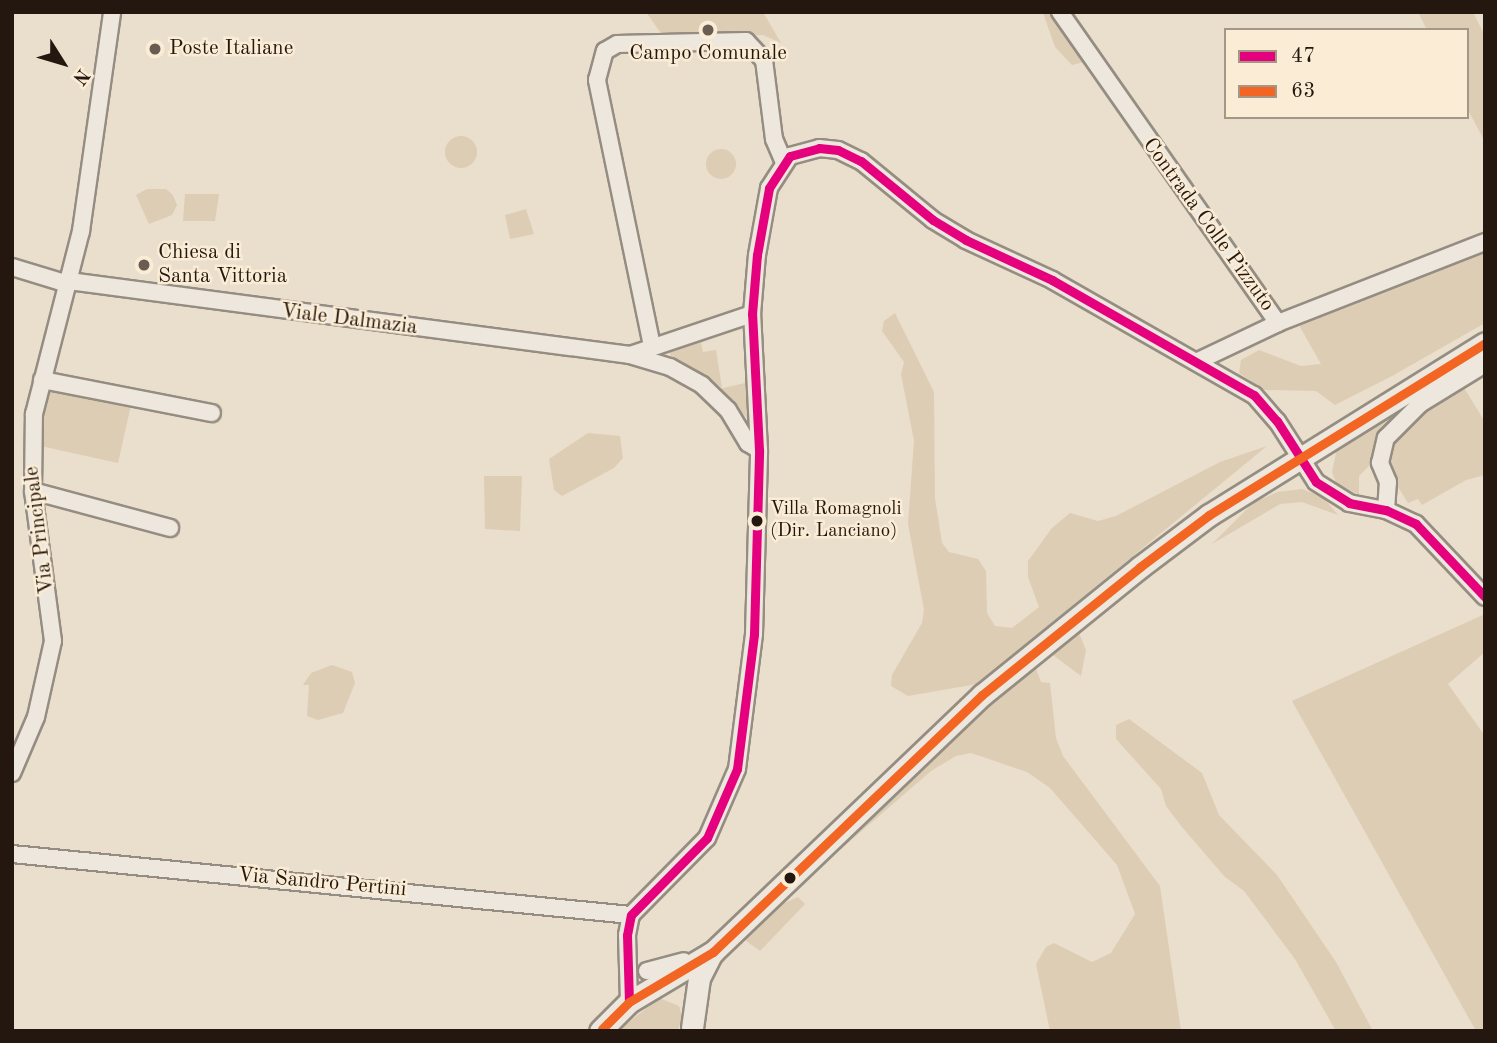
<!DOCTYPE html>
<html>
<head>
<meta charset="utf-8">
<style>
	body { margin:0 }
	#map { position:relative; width:1497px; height:1043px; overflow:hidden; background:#eadecc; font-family:"Old Standard TT",serif }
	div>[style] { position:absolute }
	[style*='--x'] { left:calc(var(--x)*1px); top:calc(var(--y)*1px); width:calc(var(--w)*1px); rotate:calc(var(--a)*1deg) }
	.green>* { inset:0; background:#ddcdb4 }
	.round { border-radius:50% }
	.roads { filter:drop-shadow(2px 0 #958d81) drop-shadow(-2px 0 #958d81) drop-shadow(0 2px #958d81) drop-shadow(0 -2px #958d81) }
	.minor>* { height:16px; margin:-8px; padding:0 8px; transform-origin:8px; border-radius:8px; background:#ede7de }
	.secondary>* { height:21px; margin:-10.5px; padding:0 10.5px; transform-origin:10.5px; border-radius:10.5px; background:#ede7de }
	.bus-1>* { height:9px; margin:-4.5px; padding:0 4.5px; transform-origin:4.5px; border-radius:4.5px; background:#e5007d }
	.bus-2>* { height:9px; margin:-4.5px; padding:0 4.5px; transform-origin:4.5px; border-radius:4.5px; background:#f26522 }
	.dots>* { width:19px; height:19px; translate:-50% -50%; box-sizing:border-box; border:4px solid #faecd5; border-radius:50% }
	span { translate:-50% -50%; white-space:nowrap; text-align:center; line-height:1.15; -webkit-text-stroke:5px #faecd5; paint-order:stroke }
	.bus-label { font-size:19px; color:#23170f }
	.left { translate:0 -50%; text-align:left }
	.poi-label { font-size:21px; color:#23170f }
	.street-label { font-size:21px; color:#23170f }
	.frame { position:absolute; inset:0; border:14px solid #23170f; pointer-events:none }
	.legend { position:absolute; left:1224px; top:28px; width:245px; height:91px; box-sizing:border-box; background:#faecd5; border:2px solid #a49786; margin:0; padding:9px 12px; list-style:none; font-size:21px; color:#23170f }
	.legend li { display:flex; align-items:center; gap:14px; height:35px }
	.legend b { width:35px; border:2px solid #a49786 }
	.north { position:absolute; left:28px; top:28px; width:70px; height:70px; -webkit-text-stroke:5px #faecd5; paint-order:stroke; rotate:127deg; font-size:19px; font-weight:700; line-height:28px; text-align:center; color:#23170f }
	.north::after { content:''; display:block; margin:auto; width:24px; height:32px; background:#23170f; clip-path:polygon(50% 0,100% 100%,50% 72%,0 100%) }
</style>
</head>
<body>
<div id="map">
	<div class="green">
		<i style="clip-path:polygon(646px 12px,763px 12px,781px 43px,763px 35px,665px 39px)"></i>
		<i style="clip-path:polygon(1056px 12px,1088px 61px,1072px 65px,1055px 47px,1043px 13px)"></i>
		<i style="clip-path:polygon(1418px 12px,1473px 12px,1485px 36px,1485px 142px,1467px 108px,1467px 30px,1427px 30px)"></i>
		<i class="round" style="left:445px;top:136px;width:32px;height:32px"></i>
		<i class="round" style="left:706px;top:149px;width:30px;height:30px"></i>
		<i style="clip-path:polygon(147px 189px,166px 189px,173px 195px,177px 205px,172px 215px,149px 224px,136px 195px)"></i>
		<i style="clip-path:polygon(185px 194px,219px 194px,215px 221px,183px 221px)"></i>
		<i style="clip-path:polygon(526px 209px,534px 234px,510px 239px,505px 215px)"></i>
		<i style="clip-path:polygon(1485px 246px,1485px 323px,1392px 376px,1335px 405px,1316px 391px,1265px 390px,1239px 373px,1241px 360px,1259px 350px,1301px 366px,1321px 364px,1300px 327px,1302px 320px)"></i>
		<i style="clip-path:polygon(895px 313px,934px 392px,935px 498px,942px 543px,949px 552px,978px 559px,986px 571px,987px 613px,995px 626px,1012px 628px,1039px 607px,1028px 577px,1028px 561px,1052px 528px,1070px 513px,1098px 521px,1116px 516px,1220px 462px,1267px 446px,977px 684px,908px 696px,891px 686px,892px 675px,922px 623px,924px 610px,908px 524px,914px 441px,901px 374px,904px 362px,882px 331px,884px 321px)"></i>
		<i style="clip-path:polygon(714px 336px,701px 343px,703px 352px,716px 350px,722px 388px,670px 355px,670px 348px)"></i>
		<i style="clip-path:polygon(745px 383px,748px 419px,719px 389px)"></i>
		<i style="clip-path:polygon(1463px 386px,1485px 422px,1485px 475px,1466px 480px,1422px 505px,1418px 499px,1408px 503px,1388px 471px,1385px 452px,1407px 422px)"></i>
		<i style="clip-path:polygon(49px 387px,131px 405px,118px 463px,36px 445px)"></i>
		<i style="clip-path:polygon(1425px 393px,1378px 437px,1369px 466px,1359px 476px,1359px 495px,1336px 483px,1332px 472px,1337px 448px)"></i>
		<i style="clip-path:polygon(588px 433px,620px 436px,623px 458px,614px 468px,562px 496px,554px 490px,549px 459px)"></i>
		<i style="clip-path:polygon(484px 476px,522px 476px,520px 531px,485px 529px)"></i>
		<i style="clip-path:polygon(1302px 489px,1323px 497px,1338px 515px,1302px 502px,1280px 504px,1212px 544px,1254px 502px,1278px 492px)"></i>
		<i style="clip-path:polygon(1485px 614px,1485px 652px,1448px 684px,1485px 736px,1485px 1031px,1476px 1031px,1292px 701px)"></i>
		<i style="clip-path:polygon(1077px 628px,1086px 650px,1081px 676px,1053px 655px,1035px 666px,1041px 682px,1050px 683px,1056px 738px,1063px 756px,1160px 886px,1181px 1031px,1050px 1031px,1036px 964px,1046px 947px,1054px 943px,1092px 962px,1111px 953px,1135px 914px,1117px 865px,1050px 788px,1027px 772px,971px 753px,956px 756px,931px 771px,834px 855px,830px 848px,1008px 685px)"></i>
		<i style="clip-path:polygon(332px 665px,352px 672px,355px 683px,343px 713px,318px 720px,307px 716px,309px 685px,303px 685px,311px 673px)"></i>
		<i style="clip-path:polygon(1129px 719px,1202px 773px,1219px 815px,1277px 875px,1336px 962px,1373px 1031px,1336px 1031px,1295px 959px,1244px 891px,1224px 876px,1182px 827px,1166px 806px,1161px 789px,1116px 739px,1116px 725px)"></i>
		<i style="clip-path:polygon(798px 897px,805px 904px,760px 951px,745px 940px,775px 907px)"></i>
		<i style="clip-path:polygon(659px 998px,679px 1006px,682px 1017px,678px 1031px,618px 1031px)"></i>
	</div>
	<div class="roads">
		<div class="minor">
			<i style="--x:1060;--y:12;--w:380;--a:55"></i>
			<i style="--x:12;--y:267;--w:59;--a:16.9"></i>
			<i style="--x:69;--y:281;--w:566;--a:7.51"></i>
			<i style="--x:630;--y:355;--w:129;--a:-18.6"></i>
			<i style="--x:652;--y:346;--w:272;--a:-101.7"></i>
			<i style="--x:597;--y:80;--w:30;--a:-75"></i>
			<i style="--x:605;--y:51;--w:14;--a:-30"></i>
			<i style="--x:617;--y:44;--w:129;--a:-1.3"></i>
			<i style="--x:746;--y:41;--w:26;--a:47"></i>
			<i style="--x:764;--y:60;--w:80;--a:82.8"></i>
			<i style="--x:774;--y:139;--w:26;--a:67"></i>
			<i style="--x:630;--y:355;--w:42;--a:16.7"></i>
			<i style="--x:670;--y:367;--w:37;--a:29"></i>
			<i style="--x:702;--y:385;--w:36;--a:44"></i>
			<i style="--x:728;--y:410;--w:39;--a:59"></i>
			<i style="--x:748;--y:443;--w:13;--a:32"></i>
			<i style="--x:1196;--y:362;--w:91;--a:-25.4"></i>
			<i style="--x:1278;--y:323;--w:222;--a:-21.4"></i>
			<i style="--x:42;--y:380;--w:173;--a:11"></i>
			<i style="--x:33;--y:491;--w:142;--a:15.1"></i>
			<i style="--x:1386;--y:510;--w:28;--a:-86"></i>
			<i style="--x:1388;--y:482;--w:21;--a:-113"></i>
			<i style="--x:1380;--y:463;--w:26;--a:-77"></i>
			<i style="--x:1386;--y:438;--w:48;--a:-45"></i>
			<i style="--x:1420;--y:404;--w:76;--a:-31.6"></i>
			<i style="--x:12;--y:773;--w:61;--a:-66.8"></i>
			<i style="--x:36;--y:717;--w:78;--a:-77.4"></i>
			<i style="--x:53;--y:641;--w:151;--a:-97.6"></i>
			<i style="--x:33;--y:491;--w:77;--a:-89.3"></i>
			<i style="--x:34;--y:414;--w:189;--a:-75.6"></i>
			<i style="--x:81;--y:231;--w:221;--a:-81.9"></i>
			<i style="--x:12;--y:854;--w:622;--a:5.63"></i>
			<i style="--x:647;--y:971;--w:38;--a:-15"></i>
			<i style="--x:629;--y:1002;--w:67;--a:-91.7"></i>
			<i style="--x:627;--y:935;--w:20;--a:-79"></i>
			<i style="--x:631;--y:915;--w:108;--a:-45.4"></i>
			<i style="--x:707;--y:838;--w:75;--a:-66.5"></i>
			<i style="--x:737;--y:769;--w:136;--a:-82.8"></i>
			<i style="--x:754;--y:634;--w:184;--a:-88.4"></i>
			<i style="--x:759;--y:450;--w:136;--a:-92.9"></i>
			<i style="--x:752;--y:314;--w:59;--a:-85.2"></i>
			<i style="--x:757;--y:255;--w:68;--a:-79.8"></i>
			<i style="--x:769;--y:188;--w:38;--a:-57"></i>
			<i style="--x:790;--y:156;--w:30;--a:-15"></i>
			<i style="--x:819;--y:148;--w:19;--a:6"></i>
			<i style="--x:838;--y:150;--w:25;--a:26"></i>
			<i style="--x:861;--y:161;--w:93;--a:39.3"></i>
			<i style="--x:933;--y:220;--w:39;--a:31"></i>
			<i style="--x:966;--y:240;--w:95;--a:24.9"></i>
			<i style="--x:1052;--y:280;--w:232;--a:29.7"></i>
			<i style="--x:1254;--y:395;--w:35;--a:49"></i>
			<i style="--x:1277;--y:421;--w:72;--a:57.4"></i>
			<i style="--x:1316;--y:482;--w:39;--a:32"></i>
			<i style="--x:1349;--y:503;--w:38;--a:11"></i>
			<i style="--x:1386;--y:510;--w:33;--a:25"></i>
			<i style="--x:1416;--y:524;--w:100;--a:46.6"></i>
		</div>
		<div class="secondary">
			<i style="--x:692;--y:1028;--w:50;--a:-82"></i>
			<i style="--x:699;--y:978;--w:28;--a:-63"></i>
			<i style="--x:600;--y:1031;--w:41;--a:-45"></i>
			<i style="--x:629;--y:1002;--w:98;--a:-30.8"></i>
			<i style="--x:713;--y:952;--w:372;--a:-43.7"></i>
			<i style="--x:982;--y:695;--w:203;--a:-39"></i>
			<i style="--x:1140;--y:567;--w:86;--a:-37"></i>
			<i style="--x:1209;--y:515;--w:325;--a:-31.9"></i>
		</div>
	</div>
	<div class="bus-1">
		<i style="--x:629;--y:1002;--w:67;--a:-91.7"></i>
		<i style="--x:627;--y:935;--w:20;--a:-79"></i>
		<i style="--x:631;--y:915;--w:108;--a:-45.4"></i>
		<i style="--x:707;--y:838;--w:75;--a:-66.5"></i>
		<i style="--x:737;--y:769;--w:136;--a:-82.8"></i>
		<i style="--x:754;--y:634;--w:184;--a:-88.4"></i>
		<i style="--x:759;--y:450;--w:136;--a:-92.9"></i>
		<i style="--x:752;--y:314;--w:59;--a:-85.2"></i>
		<i style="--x:757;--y:255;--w:68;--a:-79.8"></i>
		<i style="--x:769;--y:188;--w:38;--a:-57"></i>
		<i style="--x:790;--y:156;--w:30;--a:-15"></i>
		<i style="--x:819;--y:148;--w:19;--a:6"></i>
		<i style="--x:838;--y:150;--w:25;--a:26"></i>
		<i style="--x:861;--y:161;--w:93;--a:39.3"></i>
		<i style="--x:933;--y:220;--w:39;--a:31"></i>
		<i style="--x:966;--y:240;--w:95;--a:24.9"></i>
		<i style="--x:1052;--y:280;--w:232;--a:29.7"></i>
		<i style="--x:1254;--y:395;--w:35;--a:49"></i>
		<i style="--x:1277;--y:421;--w:72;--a:57.4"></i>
		<i style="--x:1316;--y:482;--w:39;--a:32"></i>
		<i style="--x:1349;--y:503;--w:38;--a:11"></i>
		<i style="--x:1386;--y:510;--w:33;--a:25"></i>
		<i style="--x:1416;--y:524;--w:100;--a:46.6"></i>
	</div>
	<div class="bus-2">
		<i style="--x:602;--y:1029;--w:38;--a:-45"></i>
		<i style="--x:629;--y:1002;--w:98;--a:-30.8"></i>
		<i style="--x:713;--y:952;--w:372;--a:-43.7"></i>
		<i style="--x:982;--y:695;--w:203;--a:-39"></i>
		<i style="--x:1140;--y:567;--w:86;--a:-37"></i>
		<i style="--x:1209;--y:515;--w:325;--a:-31.9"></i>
	</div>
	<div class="dots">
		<i style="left:708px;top:30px;background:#695d51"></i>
		<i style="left:155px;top:49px;background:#695d51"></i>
		<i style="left:144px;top:265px;background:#695d51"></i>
		<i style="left:757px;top:521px;background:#23170f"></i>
		<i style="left:790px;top:878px;background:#23170f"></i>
	</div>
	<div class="bus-label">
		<span class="left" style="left:770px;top:521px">Villa Romagnoli<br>(Dir. Lanciano)</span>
	</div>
	<div class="poi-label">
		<span class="left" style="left:169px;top:49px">Poste Italiane</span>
		<span style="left:708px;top:54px">Campo Comunale</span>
		<span class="left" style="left:158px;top:265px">Chiesa di<br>Santa Vittoria</span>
	</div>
	<div class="street-label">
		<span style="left:1208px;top:225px;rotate:54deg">Contrada Colle Pizzuto</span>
		<span style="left:349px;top:320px;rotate:7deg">Viale Dalmazia</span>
		<span style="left:40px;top:530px;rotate:-97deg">Via Principale</span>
		<span style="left:322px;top:883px;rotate:5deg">Via Sandro Pertini</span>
	</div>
	<div class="frame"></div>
	<ul class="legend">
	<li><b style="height:9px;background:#e5007d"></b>47</li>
	<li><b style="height:9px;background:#f26522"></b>63</li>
	</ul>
	<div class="north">N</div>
</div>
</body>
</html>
